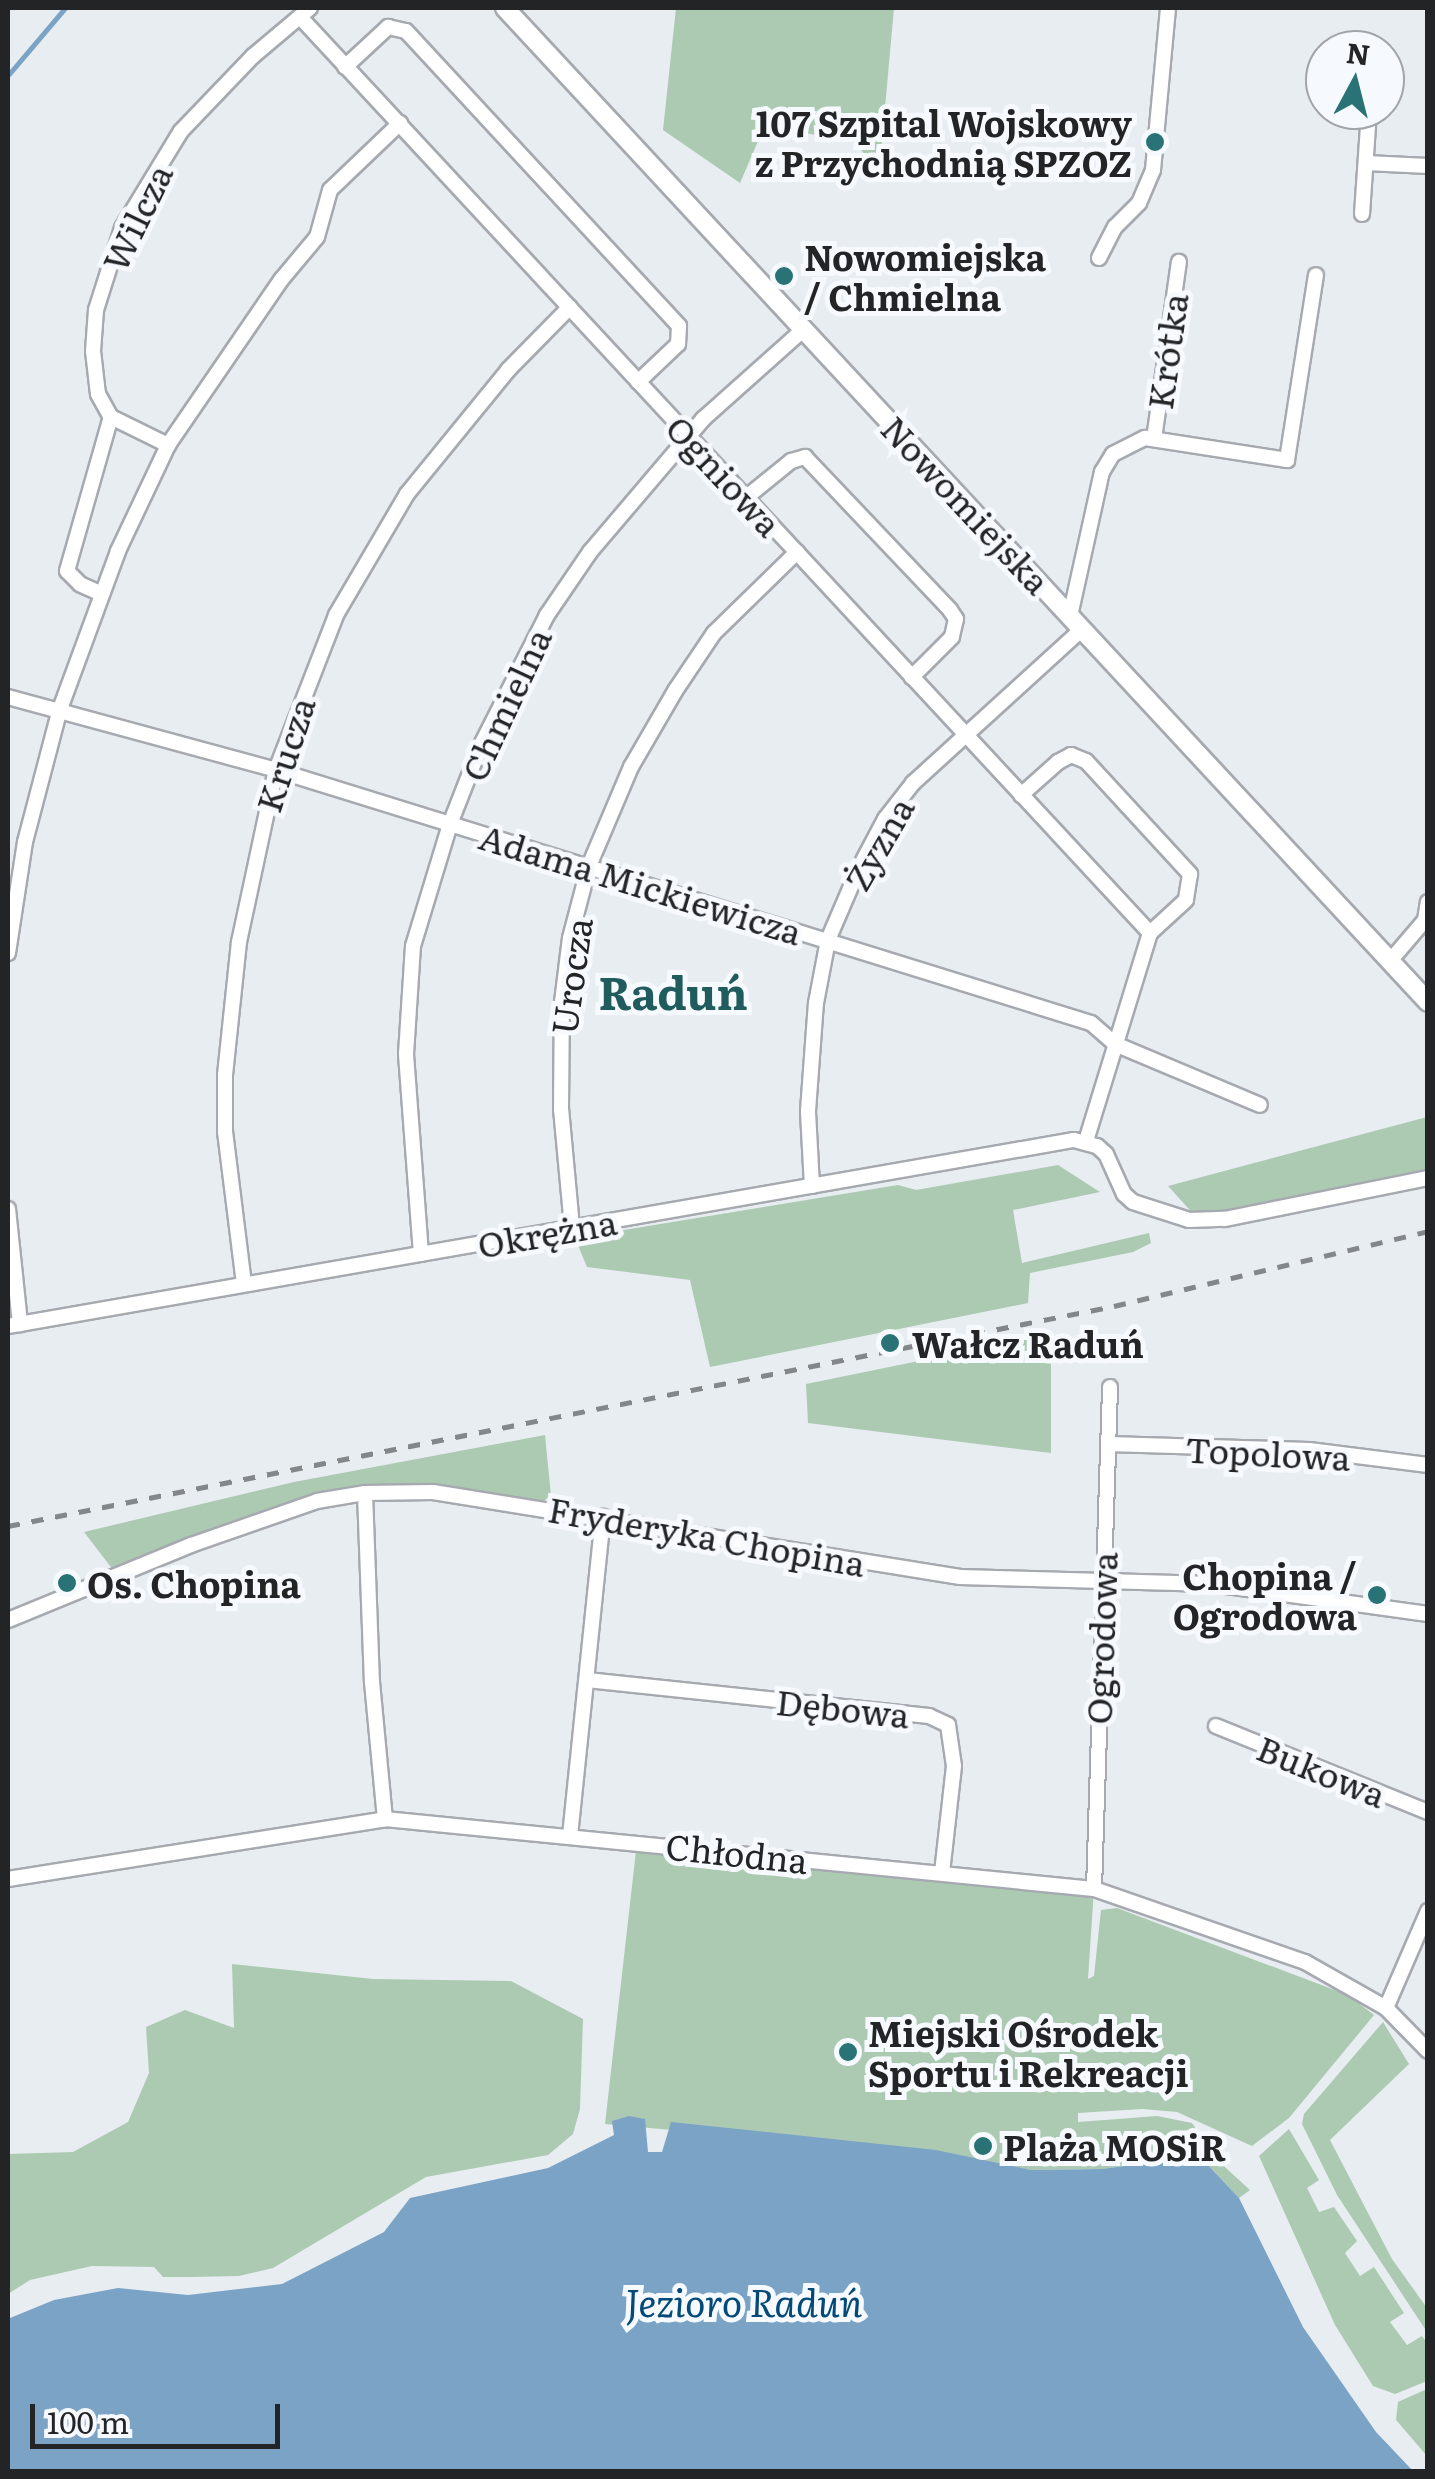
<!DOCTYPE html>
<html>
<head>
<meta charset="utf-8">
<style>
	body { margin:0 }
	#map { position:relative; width:1435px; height:2479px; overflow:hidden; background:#e8edf2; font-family:Literata,serif }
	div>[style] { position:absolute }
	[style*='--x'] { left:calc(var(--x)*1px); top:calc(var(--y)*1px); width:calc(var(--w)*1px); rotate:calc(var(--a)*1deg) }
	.green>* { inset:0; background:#accab2 }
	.water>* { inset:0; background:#7ba3c6 }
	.stream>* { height:5px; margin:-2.5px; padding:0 2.5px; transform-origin:2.5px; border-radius:2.5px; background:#7ba3c6 }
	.roads { filter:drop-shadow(2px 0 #a6aab0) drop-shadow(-2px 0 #a6aab0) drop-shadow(0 2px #a6aab0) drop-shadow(0 -2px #a6aab0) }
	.minor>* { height:14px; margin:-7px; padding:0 7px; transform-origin:7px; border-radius:7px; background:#fff }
	.tertiary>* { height:18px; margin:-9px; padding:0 9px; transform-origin:9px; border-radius:9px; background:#fff }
	.rail>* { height:5px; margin-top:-2.5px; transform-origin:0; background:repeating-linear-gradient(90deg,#83878a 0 12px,transparent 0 24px) }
	.dots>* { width:28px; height:28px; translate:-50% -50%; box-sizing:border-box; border:5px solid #f6faff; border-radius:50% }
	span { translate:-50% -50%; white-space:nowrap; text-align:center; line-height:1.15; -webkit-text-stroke:10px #f6faff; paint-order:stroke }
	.poi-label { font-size:35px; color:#222426; font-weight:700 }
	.right { translate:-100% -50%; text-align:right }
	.left { translate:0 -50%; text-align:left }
	.street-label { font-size:35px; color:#222426 }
	.water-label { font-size:38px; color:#044a78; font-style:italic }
	.district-label { font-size:45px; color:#205b5e; font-weight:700 }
	.frame { position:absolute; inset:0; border:10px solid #222426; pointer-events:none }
	.north { position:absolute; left:1305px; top:30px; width:100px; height:100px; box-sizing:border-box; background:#f6faff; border:2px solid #a1a4a8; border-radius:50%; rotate:7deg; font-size:28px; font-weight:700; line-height:40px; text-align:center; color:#222426 }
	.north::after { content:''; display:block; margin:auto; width:35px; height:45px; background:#297376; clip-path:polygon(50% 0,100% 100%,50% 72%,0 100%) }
	.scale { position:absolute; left:30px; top:2404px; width:250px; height:45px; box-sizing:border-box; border:5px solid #222426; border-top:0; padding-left:12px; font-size:30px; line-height:35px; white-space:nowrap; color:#222426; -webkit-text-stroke:8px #f6faff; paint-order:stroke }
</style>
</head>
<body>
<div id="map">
	<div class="green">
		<i style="clip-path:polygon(676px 8px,894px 8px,879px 174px,856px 143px,765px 125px,740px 183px,663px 130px)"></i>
		<i style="clip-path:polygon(1427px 1117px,1427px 1169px,1197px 1218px,1168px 1186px)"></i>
		<i style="clip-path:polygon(1058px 1165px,1100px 1192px,1013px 1210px,1022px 1263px,1149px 1233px,1151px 1243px,1133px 1252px,1030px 1273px,1028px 1303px,710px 1367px,690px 1280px,587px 1267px,575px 1238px,898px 1185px,916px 1190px)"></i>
		<i style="clip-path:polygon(1051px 1334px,1051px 1453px,808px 1423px,806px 1384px)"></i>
		<i style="clip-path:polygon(545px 1435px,551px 1496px,537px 1505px,365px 1493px,192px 1545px,117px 1575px,84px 1532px,294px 1482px)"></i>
		<i style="clip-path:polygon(637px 1842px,1094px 1889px,1088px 1979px,1094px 1976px,1101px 1910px,1117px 1908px,1348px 1995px,1374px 2015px,1289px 2118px,1252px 2146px,1177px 2112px,1142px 2109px,1078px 2113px,1078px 2122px,1157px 2116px,1192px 2123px,1216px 2159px,1250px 2190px,1239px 2198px,1190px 2146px,1176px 2159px,1102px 2169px,1031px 2170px,920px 2152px,605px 2124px)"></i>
		<i style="clip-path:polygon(232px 1964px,373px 1979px,511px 1981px,583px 2019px,580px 2109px,573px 2134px,548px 2155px,426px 2177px,273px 2268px,239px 2276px,192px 2277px,163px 2277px,154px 2267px,92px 2266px,30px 2280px,8px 2294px,8px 2154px,73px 2152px,128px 2122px,149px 2073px,146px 2027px,185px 2010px,234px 2028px)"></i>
		<i style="clip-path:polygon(1383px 2022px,1409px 2064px,1330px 2140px,1392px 2259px,1427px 2308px,1427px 2332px,1337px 2195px,1302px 2124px,1304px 2114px)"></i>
		<i style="clip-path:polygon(1289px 2129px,1319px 2180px,1307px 2188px,1319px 2212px,1334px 2207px,1357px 2241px,1345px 2253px,1360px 2276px,1374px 2267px,1404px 2313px,1390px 2322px,1407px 2345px,1422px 2336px,1427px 2343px,1427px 2381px,1395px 2394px,1373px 2386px,1335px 2325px,1259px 2156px)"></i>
		<i style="clip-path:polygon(1427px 2389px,1427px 2456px,1396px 2420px,1398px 2402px)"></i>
	</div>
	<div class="water">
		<i style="clip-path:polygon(629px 2116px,645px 2119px,648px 2152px,662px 2152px,671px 2122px,936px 2150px,1031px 2170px,1102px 2169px,1176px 2159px,1190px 2146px,1239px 2198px,1303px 2327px,1376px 2432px,1413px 2471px,8px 2471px,10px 2318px,54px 2300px,118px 2288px,188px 2295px,282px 2284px,384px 2232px,410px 2198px,548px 2168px,614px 2135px,612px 2121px)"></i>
	</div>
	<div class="stream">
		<i style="--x:9;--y:74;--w:87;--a:-49.7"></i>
	</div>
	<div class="roads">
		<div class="minor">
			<i style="--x:310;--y:8;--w:75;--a:139.9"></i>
			<i style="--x:253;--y:56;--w:104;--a:133.8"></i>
			<i style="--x:181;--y:131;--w:114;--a:121.3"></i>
			<i style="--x:122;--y:228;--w:86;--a:107.6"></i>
			<i style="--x:96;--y:310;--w:41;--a:94.2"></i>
			<i style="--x:93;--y:351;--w:43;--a:83.4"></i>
			<i style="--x:98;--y:394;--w:26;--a:61"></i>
			<i style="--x:111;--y:417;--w:64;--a:26.2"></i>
			<i style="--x:168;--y:445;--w:200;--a:-55.6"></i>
			<i style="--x:281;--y:280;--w:56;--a:-50.1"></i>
			<i style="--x:317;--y:237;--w:49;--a:-74.5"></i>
			<i style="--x:330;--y:190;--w:97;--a:-43.7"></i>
			<i style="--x:300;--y:17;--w:1250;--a:47.14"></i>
			<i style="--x:345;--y:67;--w:59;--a:-42.9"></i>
			<i style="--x:388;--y:27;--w:18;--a:13"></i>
			<i style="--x:406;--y:31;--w:402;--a:47.2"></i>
			<i style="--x:679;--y:326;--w:18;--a:93"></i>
			<i style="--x:678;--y:344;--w:55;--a:136.5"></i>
			<i style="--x:1366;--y:163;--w:62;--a:2.8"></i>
			<i style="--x:1362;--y:214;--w:104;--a:-86.1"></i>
			<i style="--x:1099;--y:258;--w:35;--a:-63"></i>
			<i style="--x:1115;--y:227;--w:34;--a:-45"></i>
			<i style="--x:1139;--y:203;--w:36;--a:-67"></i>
			<i style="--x:1153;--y:170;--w:163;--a:-84.7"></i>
			<i style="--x:1154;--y:439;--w:179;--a:-82"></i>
			<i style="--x:748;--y:496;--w:55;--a:-39.1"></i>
			<i style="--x:791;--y:461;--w:15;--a:-16"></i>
			<i style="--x:805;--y:457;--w:211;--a:46.5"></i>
			<i style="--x:950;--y:610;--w:11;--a:56"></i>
			<i style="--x:956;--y:619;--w:18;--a:103"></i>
			<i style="--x:952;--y:637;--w:57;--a:135"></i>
			<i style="--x:102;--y:594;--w:24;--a:-156"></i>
			<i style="--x:80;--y:584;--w:18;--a:-135"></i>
			<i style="--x:67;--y:571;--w:160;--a:-74.1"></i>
			<i style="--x:1070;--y:616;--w:148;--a:-77.5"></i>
			<i style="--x:1102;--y:472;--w:21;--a:-59"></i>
			<i style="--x:1113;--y:454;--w:36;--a:-27"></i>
			<i style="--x:1145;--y:438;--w:144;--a:8.8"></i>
			<i style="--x:1287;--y:460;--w:187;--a:-81.1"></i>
			<i style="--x:8;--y:697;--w:278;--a:15.2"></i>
			<i style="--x:276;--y:770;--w:853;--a:17.25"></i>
			<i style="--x:1091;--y:1023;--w:32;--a:41"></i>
			<i style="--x:1115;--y:1044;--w:157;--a:22.8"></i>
			<i style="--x:1021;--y:795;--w:50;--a:-41.7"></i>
			<i style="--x:1058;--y:762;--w:15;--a:-28"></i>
			<i style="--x:1071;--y:755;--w:16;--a:22"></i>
			<i style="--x:1086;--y:761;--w:154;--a:47.4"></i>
			<i style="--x:1190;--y:874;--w:26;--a:99"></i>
			<i style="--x:1186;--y:900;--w:49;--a:137.5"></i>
			<i style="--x:8;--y:953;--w:112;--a:-81.3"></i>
			<i style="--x:25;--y:842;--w:138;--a:-75.3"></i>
			<i style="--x:60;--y:709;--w:168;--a:-69.8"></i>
			<i style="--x:118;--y:551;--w:117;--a:-64.7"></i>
			<i style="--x:1390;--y:961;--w:54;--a:-49.5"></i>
			<i style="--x:1425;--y:920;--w:18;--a:-81"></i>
			<i style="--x:1086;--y:1141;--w:218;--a:-72.9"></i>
			<i style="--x:812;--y:1186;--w:75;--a:-93.1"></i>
			<i style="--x:808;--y:1111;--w:108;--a:-85.8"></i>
			<i style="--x:816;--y:1003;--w:64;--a:-79.2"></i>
			<i style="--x:828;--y:940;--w:76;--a:-66.8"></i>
			<i style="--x:858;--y:870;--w:58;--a:-62.1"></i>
			<i style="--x:885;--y:819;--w:46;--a:-52.1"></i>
			<i style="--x:913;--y:783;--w:229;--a:-42.3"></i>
			<i style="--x:8;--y:1209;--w:116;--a:84"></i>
			<i style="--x:572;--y:1227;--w:119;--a:-95.3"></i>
			<i style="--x:561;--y:1109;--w:107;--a:-89.5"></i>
			<i style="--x:562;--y:1002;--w:64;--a:-82.9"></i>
			<i style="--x:570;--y:938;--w:74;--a:-75.2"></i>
			<i style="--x:589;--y:866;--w:108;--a:-67"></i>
			<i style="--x:631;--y:767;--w:88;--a:-59.9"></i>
			<i style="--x:675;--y:691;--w:70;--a:-56.1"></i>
			<i style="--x:714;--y:633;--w:116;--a:-44.3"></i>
			<i style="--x:421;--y:1254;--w:201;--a:-94.3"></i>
			<i style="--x:406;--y:1054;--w:108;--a:-86.3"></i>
			<i style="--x:413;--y:946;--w:127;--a:-73.1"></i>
			<i style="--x:450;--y:824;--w:85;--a:-68.6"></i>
			<i style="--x:481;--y:745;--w:146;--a:-63.1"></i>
			<i style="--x:547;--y:615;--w:76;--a:-55.7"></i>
			<i style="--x:590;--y:552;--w:175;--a:-49.6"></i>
			<i style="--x:703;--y:419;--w:135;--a:-41.7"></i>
			<i style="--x:244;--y:1284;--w:153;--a:-97.1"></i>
			<i style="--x:225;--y:1132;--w:57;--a:-90"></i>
			<i style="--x:225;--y:1075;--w:134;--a:-84"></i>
			<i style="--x:239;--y:942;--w:176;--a:-77.9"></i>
			<i style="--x:276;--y:770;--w:166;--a:-68.8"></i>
			<i style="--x:336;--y:615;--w:140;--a:-59.6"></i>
			<i style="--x:407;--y:494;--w:160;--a:-50.8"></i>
			<i style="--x:508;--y:370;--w:88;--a:-45.5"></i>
			<i style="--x:8;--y:1326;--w:1082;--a:-9.9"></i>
			<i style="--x:1074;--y:1140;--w:24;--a:15"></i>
			<i style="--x:1097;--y:1146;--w:12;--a:42"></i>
			<i style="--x:1106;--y:1154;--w:44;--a:65.8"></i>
			<i style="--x:1124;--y:1194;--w:12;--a:42"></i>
			<i style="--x:1133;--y:1202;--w:59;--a:17.8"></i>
			<i style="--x:1189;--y:1220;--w:36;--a:-2"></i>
			<i style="--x:1225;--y:1219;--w:207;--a:-11.4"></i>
			<i style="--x:1108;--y:1444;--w:201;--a:1.7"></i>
			<i style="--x:1309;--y:1450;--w:120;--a:7.2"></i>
			<i style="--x:365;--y:1493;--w:189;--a:87.9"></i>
			<i style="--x:372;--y:1682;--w:138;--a:84.6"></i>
			<i style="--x:8;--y:1620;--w:198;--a:-22.3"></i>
			<i style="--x:191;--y:1545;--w:133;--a:-19.2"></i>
			<i style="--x:317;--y:1501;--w:49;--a:-9.5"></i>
			<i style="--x:365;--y:1493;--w:68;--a:-0.8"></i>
			<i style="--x:433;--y:1492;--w:534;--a:9.16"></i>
			<i style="--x:960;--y:1577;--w:252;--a:1.6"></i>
			<i style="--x:1212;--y:1584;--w:218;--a:7.9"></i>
			<i style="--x:587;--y:1680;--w:344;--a:6"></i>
			<i style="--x:929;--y:1716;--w:21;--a:25"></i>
			<i style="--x:948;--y:1725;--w:41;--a:81.7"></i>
			<i style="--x:954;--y:1766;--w:108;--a:96.4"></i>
			<i style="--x:1216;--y:1726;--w:229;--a:22.1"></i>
			<i style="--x:570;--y:1836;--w:321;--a:-84.1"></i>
			<i style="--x:8;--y:1879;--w:382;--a:-9"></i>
			<i style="--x:385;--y:1819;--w:712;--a:5.64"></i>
			<i style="--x:1094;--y:1889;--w:223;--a:19.1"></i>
			<i style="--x:1305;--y:1962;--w:93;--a:29.6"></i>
			<i style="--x:1386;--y:2008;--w:60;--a:45.7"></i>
			<i style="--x:1094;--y:1889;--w:502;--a:-88.17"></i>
			<i style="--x:1386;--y:2008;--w:106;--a:-66.6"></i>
		</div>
		<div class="tertiary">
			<i style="--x:505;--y:8;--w:1356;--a:47.12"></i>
		</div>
	</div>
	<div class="rail">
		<i style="--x:8;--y:1526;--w:1128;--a:-11.25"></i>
		<i style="--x:1114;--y:1306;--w:323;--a:-13.4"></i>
	</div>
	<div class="dots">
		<i style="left:1155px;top:142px;background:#297376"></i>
		<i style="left:784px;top:276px;background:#297376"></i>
		<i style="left:890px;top:1343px;background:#297376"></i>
		<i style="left:67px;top:1583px;background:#297376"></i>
		<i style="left:1377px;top:1595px;background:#297376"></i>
		<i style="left:848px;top:2052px;background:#297376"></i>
		<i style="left:983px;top:2146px;background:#297376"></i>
	</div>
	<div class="poi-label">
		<span class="right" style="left:1132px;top:142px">107 Szpital Wojskowy<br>z Przychodnią SPZOZ</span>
		<span class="left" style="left:804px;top:276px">Nowomiejska<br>/ Chmielna</span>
		<span class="left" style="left:912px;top:1343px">Wałcz Raduń</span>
		<span class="right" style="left:1357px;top:1595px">Chopina /<br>Ogrodowa</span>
		<span class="left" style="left:87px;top:1583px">Os. Chopina</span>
		<span class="left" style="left:868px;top:2052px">Miejski Ośrodek<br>Sportu i Rekreacji</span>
		<span class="left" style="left:1003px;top:2146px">Plaża MOSiR</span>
	</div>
	<div class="street-label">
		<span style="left:136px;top:217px;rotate:-64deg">Wilcza</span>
		<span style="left:1166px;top:351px;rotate:-82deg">Krótka</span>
		<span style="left:725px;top:475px;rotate:47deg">Ogniowa</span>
		<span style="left:967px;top:504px;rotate:47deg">Nowomiejska</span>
		<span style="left:505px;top:704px;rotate:-65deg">Chmielna</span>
		<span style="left:284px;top:754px;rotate:-72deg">Krucza</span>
		<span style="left:878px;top:843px;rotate:-60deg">Żyzna</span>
		<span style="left:641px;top:883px;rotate:17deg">Adama Mickiewicza</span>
		<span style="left:570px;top:976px;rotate:-82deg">Urocza</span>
		<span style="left:547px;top:1232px;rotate:-10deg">Okrężna</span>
		<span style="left:1268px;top:1452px;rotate:3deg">Topolowa</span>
		<span style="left:707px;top:1535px;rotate:10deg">Fryderyka Chopina</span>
		<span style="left:1100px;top:1638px;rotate:-88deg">Ogrodowa</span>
		<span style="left:843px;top:1707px;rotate:6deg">Dębowa</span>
		<span style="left:1322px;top:1770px;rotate:22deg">Bukowa</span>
		<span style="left:737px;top:1852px;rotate:6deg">Chłodna</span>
	</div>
	<div class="water-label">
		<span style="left:744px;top:2301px">Jezioro Raduń</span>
	</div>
	<div class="district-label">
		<span style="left:673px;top:991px">Raduń</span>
	</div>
	<div class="frame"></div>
	<div class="north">N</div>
	<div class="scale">100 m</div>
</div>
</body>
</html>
